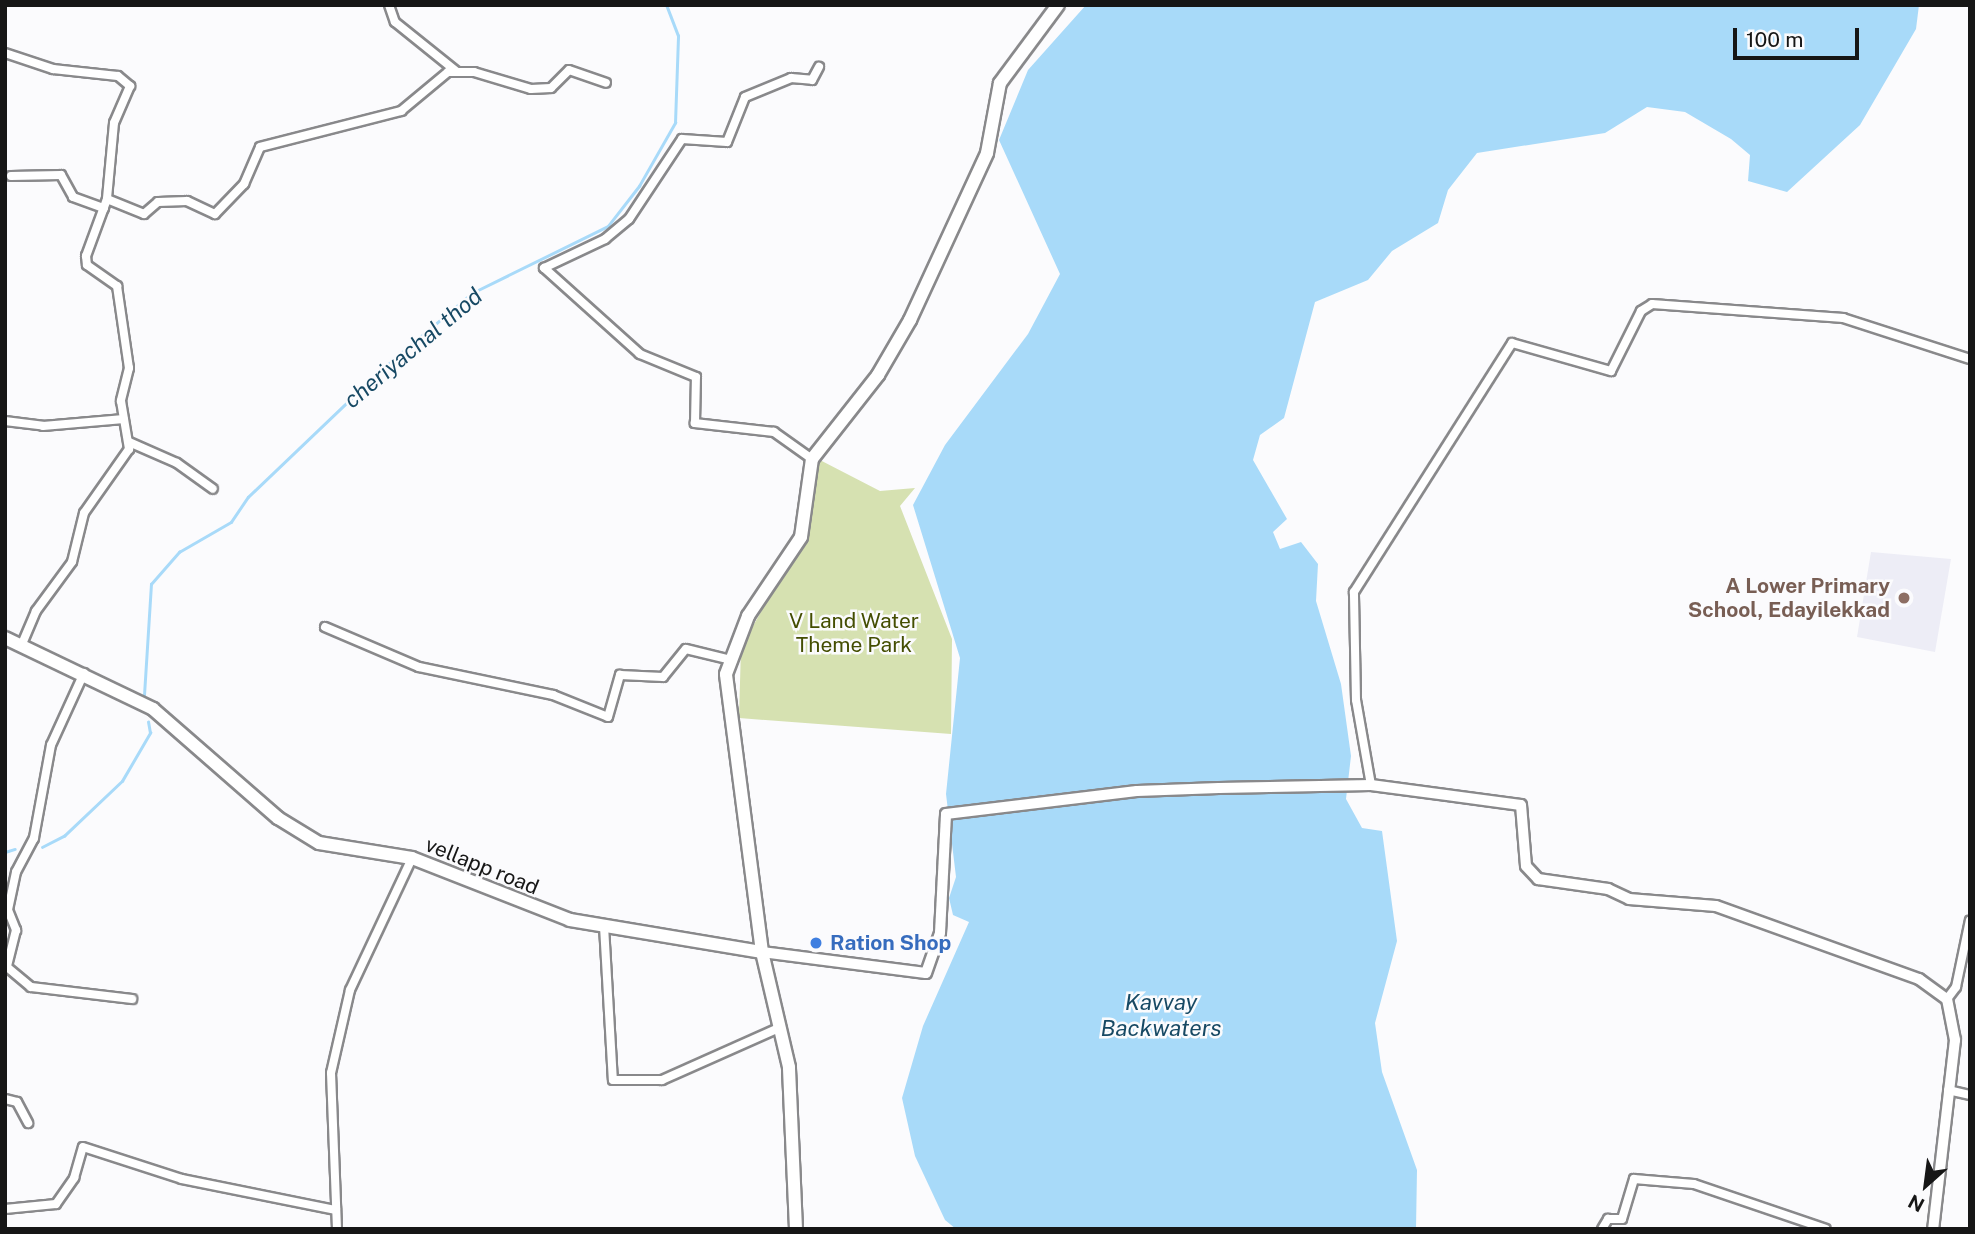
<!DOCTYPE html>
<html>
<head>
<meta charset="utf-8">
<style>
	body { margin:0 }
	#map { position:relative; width:1975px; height:1234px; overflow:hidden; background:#fbfbfd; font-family:"Public Sans",sans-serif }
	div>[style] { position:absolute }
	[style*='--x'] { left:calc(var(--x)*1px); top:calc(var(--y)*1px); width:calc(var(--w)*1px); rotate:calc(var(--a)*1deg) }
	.built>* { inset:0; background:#ededf6 }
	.green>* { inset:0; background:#d6e1b1 }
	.water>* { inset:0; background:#a8daf9 }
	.stream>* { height:2.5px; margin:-1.25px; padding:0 1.25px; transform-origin:1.25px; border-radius:1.25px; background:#a8daf9 }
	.roads { filter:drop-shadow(2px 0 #89898b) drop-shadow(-2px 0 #89898b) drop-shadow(0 2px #89898b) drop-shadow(0 -2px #89898b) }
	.minor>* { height:8px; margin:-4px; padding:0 4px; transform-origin:4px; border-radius:4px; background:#fff }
	.tertiary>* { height:10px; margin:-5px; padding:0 5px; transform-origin:5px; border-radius:5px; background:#fff }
	.secondary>* { height:12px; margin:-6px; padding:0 6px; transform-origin:6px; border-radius:6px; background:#fff }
	.dots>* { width:19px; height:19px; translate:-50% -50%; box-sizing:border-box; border:4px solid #fbfbfd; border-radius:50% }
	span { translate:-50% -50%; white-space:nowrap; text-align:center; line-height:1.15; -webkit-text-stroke:5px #fbfbfd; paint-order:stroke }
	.education-label { font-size:21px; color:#785e54; font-weight:700 }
	.right { translate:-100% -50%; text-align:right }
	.park-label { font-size:21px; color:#444e02 }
	.street-label { font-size:21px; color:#161616 }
	.shop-label { font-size:21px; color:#366cbe; font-weight:700 }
	.left { translate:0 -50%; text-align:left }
	.water-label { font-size:23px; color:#174964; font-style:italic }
	.frame { position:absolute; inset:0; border:7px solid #161616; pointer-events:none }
	.north { position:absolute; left:1891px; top:1150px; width:70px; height:70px; -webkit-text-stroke:5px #fbfbfd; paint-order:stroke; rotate:208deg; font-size:19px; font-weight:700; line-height:28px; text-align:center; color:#161616 }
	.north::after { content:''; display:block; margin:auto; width:24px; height:32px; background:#161616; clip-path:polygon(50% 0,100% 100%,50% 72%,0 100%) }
	.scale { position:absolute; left:1733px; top:28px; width:126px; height:32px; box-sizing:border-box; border:4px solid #161616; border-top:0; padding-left:9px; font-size:21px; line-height:24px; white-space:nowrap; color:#161616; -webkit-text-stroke:5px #fbfbfd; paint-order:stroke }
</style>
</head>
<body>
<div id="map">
	<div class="built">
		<i style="clip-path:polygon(1871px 552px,1951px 559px,1935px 652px,1857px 637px)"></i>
	</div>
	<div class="green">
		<i style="clip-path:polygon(816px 458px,880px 491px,915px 488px,900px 506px,952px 639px,951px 734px,739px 718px,741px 647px,809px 527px)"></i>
	</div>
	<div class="water">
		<i style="clip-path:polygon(1086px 5px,1919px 5px,1916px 29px,1860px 125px,1787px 192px,1748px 181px,1750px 155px,1731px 139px,1685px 112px,1647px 107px,1605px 133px,1477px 153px,1448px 190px,1438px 223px,1392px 251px,1368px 280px,1315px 302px,1284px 418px,1260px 435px,1253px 460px,1287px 519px,1273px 532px,1280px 549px,1301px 542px,1318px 564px,1316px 601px,1341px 684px,1351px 756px,1346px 799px,1362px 828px,1382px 831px,1397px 941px,1375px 1023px,1382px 1072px,1417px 1170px,1416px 1229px,956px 1229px,945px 1220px,915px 1156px,902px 1098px,923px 1026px,969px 922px,953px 915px,949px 898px,956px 877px,946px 794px,960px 658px,913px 505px,945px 445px,1028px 334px,1060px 274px,999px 140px,1028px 70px)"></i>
	</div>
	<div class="stream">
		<i style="--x:144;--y:695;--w:111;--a:-86.4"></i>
		<i style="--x:151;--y:584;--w:43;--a:-48.8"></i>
		<i style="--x:179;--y:552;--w:60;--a:-30"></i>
		<i style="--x:231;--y:522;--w:30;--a:-56"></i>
		<i style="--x:248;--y:497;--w:182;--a:-43.7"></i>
		<i style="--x:380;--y:371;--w:121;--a:-40.3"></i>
		<i style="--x:472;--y:293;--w:152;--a:-26.2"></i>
		<i style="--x:608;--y:226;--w:51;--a:-52.2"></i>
		<i style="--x:639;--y:186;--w:73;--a:-60.3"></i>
		<i style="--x:675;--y:123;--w:87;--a:-88"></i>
		<i style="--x:678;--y:36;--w:33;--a:-111"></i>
		<i style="--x:42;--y:847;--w:25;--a:-27"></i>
		<i style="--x:64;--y:836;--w:80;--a:-43.5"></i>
		<i style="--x:122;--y:781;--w:56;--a:-59.7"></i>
		<i style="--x:150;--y:733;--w:11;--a:-100"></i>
		<i style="--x:5;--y:852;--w:10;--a:-17"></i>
	</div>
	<div class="roads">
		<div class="minor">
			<i style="--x:389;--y:5;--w:18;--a:71"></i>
			<i style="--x:395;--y:22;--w:78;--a:38.8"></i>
			<i style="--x:5;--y:53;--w:51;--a:18.4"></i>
			<i style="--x:53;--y:69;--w:65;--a:6.1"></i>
			<i style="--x:118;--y:76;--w:16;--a:40"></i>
			<i style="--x:130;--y:86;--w:40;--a:113.4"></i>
			<i style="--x:114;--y:123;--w:76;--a:95.3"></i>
			<i style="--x:107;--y:199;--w:61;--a:110.2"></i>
			<i style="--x:86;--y:256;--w:9;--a:84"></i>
			<i style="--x:87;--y:265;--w:37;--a:35"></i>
			<i style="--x:117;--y:286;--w:83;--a:81.7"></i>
			<i style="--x:129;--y:368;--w:34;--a:104"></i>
			<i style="--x:121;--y:401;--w:49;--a:80.5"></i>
			<i style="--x:129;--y:449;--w:78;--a:125.1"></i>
			<i style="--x:84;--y:513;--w:50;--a:103.8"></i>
			<i style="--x:72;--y:562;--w:61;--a:126.3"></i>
			<i style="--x:36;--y:611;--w:36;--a:113"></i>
			<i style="--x:11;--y:176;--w:50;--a:-1.1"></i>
			<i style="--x:61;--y:175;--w:25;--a:61"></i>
			<i style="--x:73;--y:197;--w:33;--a:20"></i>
			<i style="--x:107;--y:199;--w:40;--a:22"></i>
			<i style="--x:144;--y:214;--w:18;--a:-41"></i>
			<i style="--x:158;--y:202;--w:29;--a:-2"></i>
			<i style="--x:187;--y:201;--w:31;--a:25"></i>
			<i style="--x:215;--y:214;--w:42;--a:-46"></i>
			<i style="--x:244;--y:184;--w:40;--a:-66.6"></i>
			<i style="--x:260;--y:147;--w:146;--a:-14.3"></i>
			<i style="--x:401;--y:111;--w:61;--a:-39.7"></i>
			<i style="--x:448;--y:72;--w:26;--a:0"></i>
			<i style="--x:474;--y:72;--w:59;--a:16.6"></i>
			<i style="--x:531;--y:89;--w:20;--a:-3"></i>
			<i style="--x:551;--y:88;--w:25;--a:-45"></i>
			<i style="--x:569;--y:70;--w:39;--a:19"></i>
			<i style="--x:5;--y:421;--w:38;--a:7"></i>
			<i style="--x:43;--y:426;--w:81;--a:-4.9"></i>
			<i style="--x:129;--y:442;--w:52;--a:23.6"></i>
			<i style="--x:177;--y:463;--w:44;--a:35.8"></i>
			<i style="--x:812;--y:459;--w:47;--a:-144.6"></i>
			<i style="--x:774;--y:432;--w:80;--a:-173.5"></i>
			<i style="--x:695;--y:423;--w:46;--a:-88.8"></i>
			<i style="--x:696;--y:377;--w:61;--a:-157.7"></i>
			<i style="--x:640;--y:354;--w:129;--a:-138.1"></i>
			<i style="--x:544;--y:268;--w:68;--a:-25.4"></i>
			<i style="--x:605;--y:239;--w:31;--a:-40"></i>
			<i style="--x:629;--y:219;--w:96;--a:-56.5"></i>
			<i style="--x:682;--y:139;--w:45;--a:3.8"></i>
			<i style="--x:727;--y:142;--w:48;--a:-68.2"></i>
			<i style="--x:745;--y:97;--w:50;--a:-22.4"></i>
			<i style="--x:791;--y:78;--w:21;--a:5"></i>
			<i style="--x:812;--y:80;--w:15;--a:-62"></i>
			<i style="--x:325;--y:627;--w:102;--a:23.1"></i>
			<i style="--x:419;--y:667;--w:137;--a:11.8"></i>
			<i style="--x:553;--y:695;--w:59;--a:21.8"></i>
			<i style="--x:608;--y:717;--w:44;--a:-74.1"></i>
			<i style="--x:620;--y:675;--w:43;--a:2.7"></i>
			<i style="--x:663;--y:677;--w:36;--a:-51"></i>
			<i style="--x:686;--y:649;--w:46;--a:13.7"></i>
			<i style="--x:84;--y:673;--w:79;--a:114.6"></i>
			<i style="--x:51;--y:745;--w:95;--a:100.4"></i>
			<i style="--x:34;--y:838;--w:38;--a:118"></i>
			<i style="--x:16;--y:872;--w:39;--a:102"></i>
			<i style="--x:8;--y:910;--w:22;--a:68"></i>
			<i style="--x:16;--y:930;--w:38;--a:104"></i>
			<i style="--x:7;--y:967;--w:31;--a:40"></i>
			<i style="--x:31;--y:987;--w:102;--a:6.8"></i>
			<i style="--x:1371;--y:785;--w:86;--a:-100"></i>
			<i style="--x:1356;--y:700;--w:108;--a:-91.1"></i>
			<i style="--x:1354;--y:592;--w:295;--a:-57.6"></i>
			<i style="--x:1512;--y:343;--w:103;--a:15.8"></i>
			<i style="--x:1611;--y:371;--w:67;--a:-63.4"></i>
			<i style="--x:1641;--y:311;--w:13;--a:-32"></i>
			<i style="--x:1652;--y:304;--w:192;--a:4.2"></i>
			<i style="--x:1843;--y:318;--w:133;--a:17.9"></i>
			<i style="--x:604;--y:926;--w:154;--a:86.7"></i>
			<i style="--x:613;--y:1080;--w:49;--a:0"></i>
			<i style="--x:662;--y:1080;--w:130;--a:-24"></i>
			<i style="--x:1947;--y:999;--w:15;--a:-53"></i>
			<i style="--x:1956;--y:987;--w:68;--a:-78.2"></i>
			<i style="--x:1948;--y:1090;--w:23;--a:13"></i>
			<i style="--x:5;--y:1099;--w:12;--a:14"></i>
			<i style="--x:17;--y:1102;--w:24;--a:62"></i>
			<i style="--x:5;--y:1209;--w:51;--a:-5.6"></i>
			<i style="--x:56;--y:1204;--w:32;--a:-55"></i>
			<i style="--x:74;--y:1178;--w:32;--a:-74"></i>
			<i style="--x:83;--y:1147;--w:104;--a:17.9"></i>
			<i style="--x:182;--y:1179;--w:157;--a:11.4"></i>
			<i style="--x:337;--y:1229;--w:156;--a:-92.2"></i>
			<i style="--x:331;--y:1073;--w:85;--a:-77.1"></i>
			<i style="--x:350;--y:990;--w:146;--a:-64.8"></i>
			<i style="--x:1602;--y:1229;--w:12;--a:-59"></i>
			<i style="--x:1608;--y:1219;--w:14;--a:0"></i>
			<i style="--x:1622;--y:1219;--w:42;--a:-73.3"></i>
			<i style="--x:1634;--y:1179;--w:60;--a:4.8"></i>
			<i style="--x:1694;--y:1184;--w:139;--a:18.8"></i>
		</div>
		<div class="tertiary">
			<i style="--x:762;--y:952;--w:165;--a:7.3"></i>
			<i style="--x:926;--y:973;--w:42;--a:-70.7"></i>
			<i style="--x:940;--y:933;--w:119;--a:-87.1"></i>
			<i style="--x:946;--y:814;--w:192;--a:-6.9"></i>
			<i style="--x:1137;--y:791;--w:82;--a:-2.1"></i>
			<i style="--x:1219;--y:788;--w:152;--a:-1.1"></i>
			<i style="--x:1371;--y:785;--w:151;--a:7.6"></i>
			<i style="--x:1521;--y:805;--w:61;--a:85.3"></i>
			<i style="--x:1526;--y:866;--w:18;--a:47"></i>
			<i style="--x:1538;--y:879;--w:71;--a:8.1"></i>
			<i style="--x:1608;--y:889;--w:23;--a:25"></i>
			<i style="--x:1629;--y:899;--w:87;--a:4.6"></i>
			<i style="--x:1716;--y:906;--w:216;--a:19.8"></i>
			<i style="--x:1919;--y:979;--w:34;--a:36"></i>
			<i style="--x:1947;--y:999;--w:42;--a:79"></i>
			<i style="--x:1955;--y:1040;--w:190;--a:96.6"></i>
		</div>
		<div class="secondary">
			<i style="--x:5;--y:638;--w:164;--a:25.6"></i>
			<i style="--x:153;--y:709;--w:166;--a:41.1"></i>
			<i style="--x:278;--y:818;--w:48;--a:31.4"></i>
			<i style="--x:319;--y:843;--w:94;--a:9.2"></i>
			<i style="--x:412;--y:858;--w:170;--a:21.4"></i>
			<i style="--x:570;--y:920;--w:195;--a:9.5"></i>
			<i style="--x:796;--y:1229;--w:162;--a:-92.5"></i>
			<i style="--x:789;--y:1067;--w:118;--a:-103.2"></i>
			<i style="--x:762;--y:952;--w:280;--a:-97.4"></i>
			<i style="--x:726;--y:674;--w:62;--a:-69.2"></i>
			<i style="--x:748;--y:616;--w:95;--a:-56.1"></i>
			<i style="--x:801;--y:537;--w:79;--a:-82"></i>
			<i style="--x:812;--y:459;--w:107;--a:-51.8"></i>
			<i style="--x:878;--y:375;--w:64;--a:-59.8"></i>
			<i style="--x:910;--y:320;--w:184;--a:-65.2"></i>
			<i style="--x:987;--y:153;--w:71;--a:-79.5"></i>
			<i style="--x:1000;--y:83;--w:97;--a:-53.4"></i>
		</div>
	</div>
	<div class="dots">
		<i style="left:1904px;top:598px;background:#8d6e63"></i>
		<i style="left:816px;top:943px;background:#3f7fe0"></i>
	</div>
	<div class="education-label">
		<span class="right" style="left:1890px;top:598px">A Lower Primary<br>School, Edayilekkad</span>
	</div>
	<div class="park-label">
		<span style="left:854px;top:633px">V Land Water<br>Theme Park</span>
	</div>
	<div class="street-label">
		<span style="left:482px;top:866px;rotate:22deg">vellapp road</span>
	</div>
	<div class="shop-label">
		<span class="left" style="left:830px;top:943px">Ration Shop</span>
	</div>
	<div class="water-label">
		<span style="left:413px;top:348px;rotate:-40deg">cheriyachal thod</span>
		<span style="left:1161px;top:1015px">Kavvay<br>Backwaters</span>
	</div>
	<div class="frame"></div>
	<div class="north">N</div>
	<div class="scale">100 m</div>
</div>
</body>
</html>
